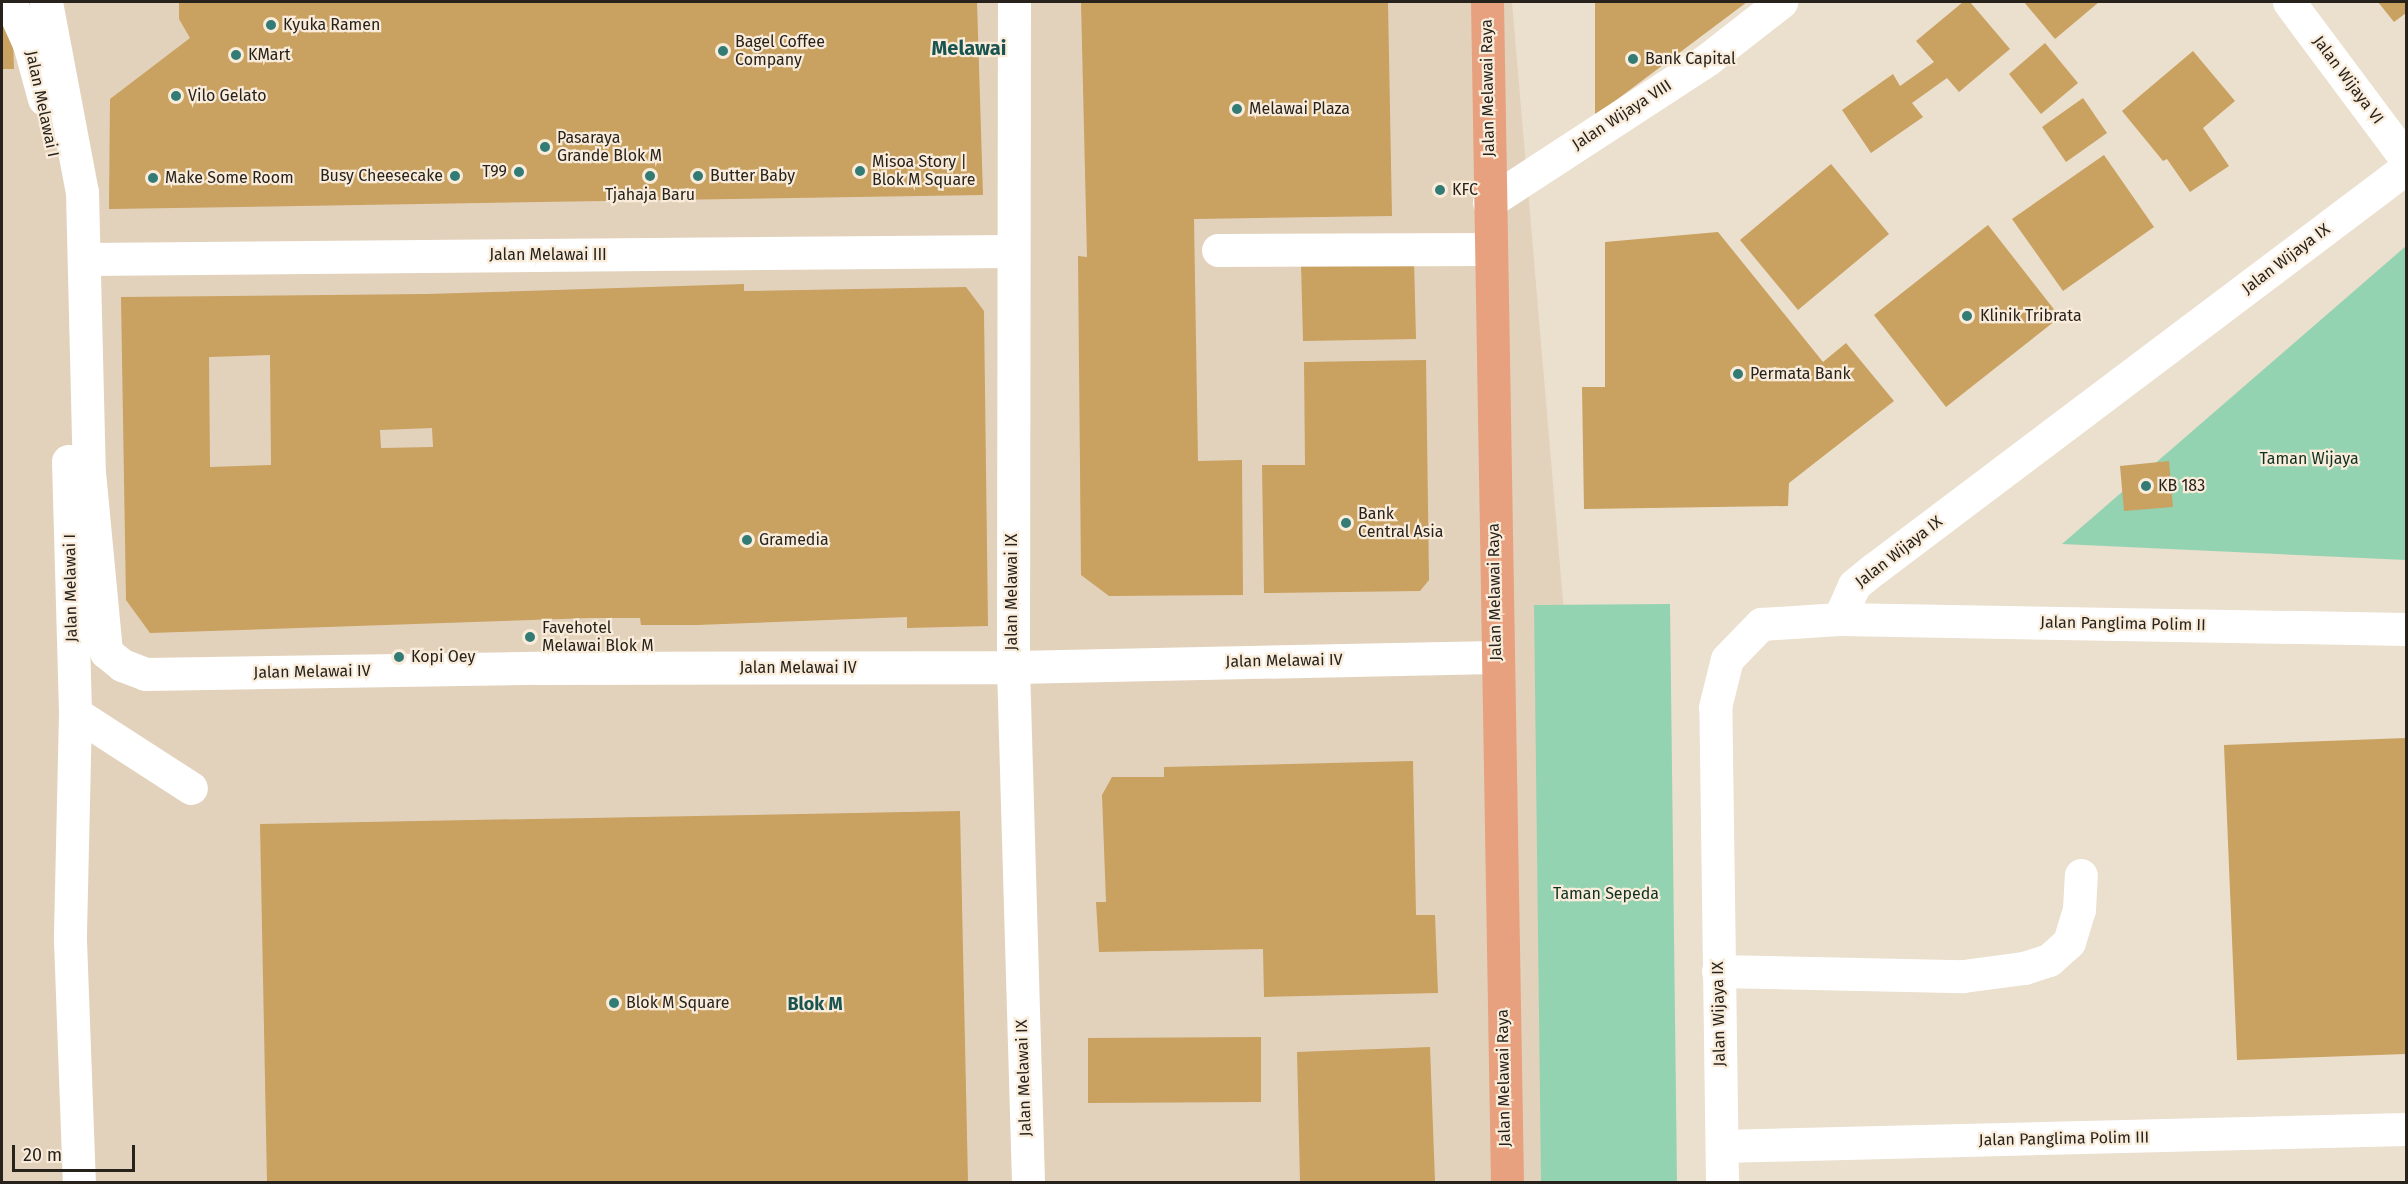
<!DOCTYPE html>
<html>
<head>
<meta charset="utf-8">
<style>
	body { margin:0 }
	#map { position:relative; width:2408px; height:1184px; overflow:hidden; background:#ebdfcd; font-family:"Fira Sans",sans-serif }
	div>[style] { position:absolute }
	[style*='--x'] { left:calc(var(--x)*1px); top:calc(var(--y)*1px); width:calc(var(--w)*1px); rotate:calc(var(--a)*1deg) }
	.built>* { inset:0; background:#e3d2bb }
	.green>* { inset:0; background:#94d3b2 }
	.building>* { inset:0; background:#c9a160 }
	.minor>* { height:33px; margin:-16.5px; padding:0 16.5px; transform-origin:16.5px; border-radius:16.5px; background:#fff }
	.major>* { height:33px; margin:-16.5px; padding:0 16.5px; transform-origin:16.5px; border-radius:16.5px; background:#e8a17f }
	.dots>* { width:16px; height:16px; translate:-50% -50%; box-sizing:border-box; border:3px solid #f9ecda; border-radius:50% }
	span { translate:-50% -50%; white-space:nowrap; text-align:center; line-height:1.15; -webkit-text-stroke:4.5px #f9ecda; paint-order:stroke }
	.poi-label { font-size:16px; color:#27221c }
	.left { translate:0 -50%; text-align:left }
	.right { translate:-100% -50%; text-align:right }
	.street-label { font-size:16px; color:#27221c }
	.park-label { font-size:16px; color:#0d3021 }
	.neighbourhood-label { font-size:18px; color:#195450; font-weight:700 }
	.quarter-label { font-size:20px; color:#195450; font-weight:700 }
	.frame { position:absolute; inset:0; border:3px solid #27221c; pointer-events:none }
	.scale { position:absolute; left:12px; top:1145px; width:123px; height:27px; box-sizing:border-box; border:3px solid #27221c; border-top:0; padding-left:8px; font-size:18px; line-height:21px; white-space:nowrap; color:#27221c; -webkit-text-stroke:4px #f9ecda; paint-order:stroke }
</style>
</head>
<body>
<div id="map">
	<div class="built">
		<i style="clip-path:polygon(2px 2px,1512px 2px,1576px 754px,1663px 1182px,2px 1182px)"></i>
	</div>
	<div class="green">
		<i style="clip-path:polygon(2406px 246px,2406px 560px,2062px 544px)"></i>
		<i style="clip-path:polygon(1670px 604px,1677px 1182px,1541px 1182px,1534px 605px)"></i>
	</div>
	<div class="building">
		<i style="clip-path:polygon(179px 2px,977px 2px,983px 195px,109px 209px,110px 99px,190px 38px,179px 19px)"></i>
		<i style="clip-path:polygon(1081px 2px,1388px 2px,1392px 216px,1194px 219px,1198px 461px,1242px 460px,1243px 595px,1109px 596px,1081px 575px,1078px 256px,1087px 257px)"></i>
		<i style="clip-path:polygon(1595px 2px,1747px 2px,1595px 116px)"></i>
		<i style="clip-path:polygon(1963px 2px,1970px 2px,2010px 49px,1959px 92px,1947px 78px,1912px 103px,1923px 117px,1871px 153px,1842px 110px,1893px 74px,1900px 86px,1934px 62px,1916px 41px)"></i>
		<i style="clip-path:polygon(2024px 2px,2099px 2px,2055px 39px)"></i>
		<i style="clip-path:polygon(2378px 2px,2406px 2px,2406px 13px,2394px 22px)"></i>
		<i style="clip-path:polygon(2px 3px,13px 39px,14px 69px,2px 69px)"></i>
		<i style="clip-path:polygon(2045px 43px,2078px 83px,2041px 114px,2009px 74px)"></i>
		<i style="clip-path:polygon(2193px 51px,2235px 101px,2203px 128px,2229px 166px,2190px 192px,2167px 159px,2163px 161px,2122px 111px)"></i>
		<i style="clip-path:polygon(2083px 98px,2107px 133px,2066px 162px,2042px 127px)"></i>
		<i style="clip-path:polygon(2104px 155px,2154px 227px,2063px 291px,2012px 219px)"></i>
		<i style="clip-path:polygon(1831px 164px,1889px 234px,1798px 310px,1740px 240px)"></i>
		<i style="clip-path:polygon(1988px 225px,2060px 317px,1946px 407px,1874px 315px)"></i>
		<i style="clip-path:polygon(1718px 232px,1823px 362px,1846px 343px,1894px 401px,1789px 483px,1788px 506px,1584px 509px,1582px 387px,1605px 387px,1605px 242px)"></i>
		<i style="clip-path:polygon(1414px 260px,1416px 339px,1303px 341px,1301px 263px)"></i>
		<i style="clip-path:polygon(evenodd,744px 284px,744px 291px,966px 287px,984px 311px,988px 626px,907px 628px,907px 617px,697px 625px,641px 625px,640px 618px,591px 618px,150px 633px,126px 600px,121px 297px,427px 294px,744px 284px,270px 355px,271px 465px,210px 467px,209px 357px,270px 355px,744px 284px,432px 428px,433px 447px,381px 448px,380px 430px,432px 428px)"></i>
		<i style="clip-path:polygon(1426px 360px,1429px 580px,1420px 591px,1264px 593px,1262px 465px,1305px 465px,1304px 362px)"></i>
		<i style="clip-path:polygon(2169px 461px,2173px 507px,2124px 511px,2120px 466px)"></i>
		<i style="clip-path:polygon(2406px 738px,2406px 1054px,2237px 1060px,2224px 745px)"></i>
		<i style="clip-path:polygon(1413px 761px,1416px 915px,1435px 915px,1438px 993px,1264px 997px,1263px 949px,1099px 952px,1096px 902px,1106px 902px,1102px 795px,1112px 777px,1164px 777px,1164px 767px)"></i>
		<i style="clip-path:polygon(960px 811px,968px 1182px,267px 1182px,260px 824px)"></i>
		<i style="clip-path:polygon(1261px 1037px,1261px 1102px,1088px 1103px,1088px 1038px)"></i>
		<i style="clip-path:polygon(1430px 1047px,1435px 1182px,1300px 1182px,1297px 1052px)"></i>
	</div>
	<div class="minor">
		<i style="--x:10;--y:2;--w:46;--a:65.7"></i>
		<i style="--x:29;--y:44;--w:57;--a:74.7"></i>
		<i style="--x:46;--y:2;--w:193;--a:79.3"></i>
		<i style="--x:82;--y:192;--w:280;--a:88.6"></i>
		<i style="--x:89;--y:472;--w:181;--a:84.6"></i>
		<i style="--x:106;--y:652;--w:21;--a:39"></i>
		<i style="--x:122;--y:665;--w:25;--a:21"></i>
		<i style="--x:145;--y:674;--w:394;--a:-0.9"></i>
		<i style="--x:539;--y:668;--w:474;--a:-0.1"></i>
		<i style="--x:1013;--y:667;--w:482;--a:-1.2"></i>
		<i style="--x:1014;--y:2;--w:665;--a:90.09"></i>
		<i style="--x:1013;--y:667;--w:515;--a:88.33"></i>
		<i style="--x:2289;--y:2;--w:196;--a:53.3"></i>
		<i style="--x:1489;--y:202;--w:262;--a:-33.1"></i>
		<i style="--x:1708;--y:59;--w:93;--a:-38"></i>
		<i style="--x:1218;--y:250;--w:273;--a:-0.2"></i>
		<i style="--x:86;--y:259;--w:925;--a:-0.5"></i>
		<i style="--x:68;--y:461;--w:252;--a:88.4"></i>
		<i style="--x:75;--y:713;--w:227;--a:91.3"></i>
		<i style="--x:70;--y:940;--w:242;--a:87.9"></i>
		<i style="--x:1839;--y:619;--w:37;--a:-66"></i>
		<i style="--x:1854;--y:585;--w:26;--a:-39"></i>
		<i style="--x:1874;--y:569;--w:666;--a:-37.01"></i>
		<i style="--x:75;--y:713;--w:138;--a:32.9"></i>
		<i style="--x:1718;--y:971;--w:245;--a:1.2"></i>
		<i style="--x:1963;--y:976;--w:62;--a:-7.5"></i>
		<i style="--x:2024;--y:968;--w:26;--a:-18"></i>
		<i style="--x:2049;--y:960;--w:27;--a:-42"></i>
		<i style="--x:2069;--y:942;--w:34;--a:-73"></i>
		<i style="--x:2079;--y:910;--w:35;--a:-87"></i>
		<i style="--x:1722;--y:1146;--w:684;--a:-1.42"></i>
		<i style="--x:1722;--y:1182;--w:475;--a:-90.8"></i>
		<i style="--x:1715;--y:707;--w:49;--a:-76"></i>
		<i style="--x:1727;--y:659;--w:49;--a:-45.8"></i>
		<i style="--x:1761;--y:624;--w:78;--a:-3.7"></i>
		<i style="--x:1839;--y:619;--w:567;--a:1.01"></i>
	</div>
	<div class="major">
		<i style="--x:1487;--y:2;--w:1180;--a:89.03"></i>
	</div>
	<div class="dots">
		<i style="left:271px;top:25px;background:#337b75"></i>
		<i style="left:723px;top:51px;background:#337b75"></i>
		<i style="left:236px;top:55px;background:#337b75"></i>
		<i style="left:1633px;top:59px;background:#337b75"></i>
		<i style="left:176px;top:96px;background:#337b75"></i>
		<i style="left:1237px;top:109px;background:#337b75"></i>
		<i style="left:545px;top:147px;background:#337b75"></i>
		<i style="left:860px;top:171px;background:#337b75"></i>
		<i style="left:519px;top:172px;background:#337b75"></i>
		<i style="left:455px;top:176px;background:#337b75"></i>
		<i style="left:650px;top:176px;background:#337b75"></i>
		<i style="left:698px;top:176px;background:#337b75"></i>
		<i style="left:153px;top:178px;background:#337b75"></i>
		<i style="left:1440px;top:190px;background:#337b75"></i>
		<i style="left:1967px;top:316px;background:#337b75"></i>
		<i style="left:1738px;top:374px;background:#337b75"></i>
		<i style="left:2146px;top:486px;background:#337b75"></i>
		<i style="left:1346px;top:523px;background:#337b75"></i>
		<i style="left:747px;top:540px;background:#337b75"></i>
		<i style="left:530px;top:637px;background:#337b75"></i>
		<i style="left:399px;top:657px;background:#337b75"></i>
		<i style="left:614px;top:1003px;background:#337b75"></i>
	</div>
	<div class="poi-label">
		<span class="left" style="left:283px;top:25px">Kyuka Ramen</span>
		<span class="left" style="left:735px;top:51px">Bagel Coffee<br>Company</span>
		<span class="left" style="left:248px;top:55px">KMart</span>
		<span class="left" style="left:1645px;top:59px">Bank Capital</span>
		<span class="left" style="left:188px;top:96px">Vilo Gelato</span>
		<span class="left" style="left:1249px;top:109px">Melawai Plaza</span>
		<span class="left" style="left:557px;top:147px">Pasaraya<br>Grande Blok M</span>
		<span class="left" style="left:872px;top:171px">Misoa Story |<br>Blok M Square</span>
		<span class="right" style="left:507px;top:172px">T99</span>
		<span class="right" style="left:443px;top:176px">Busy Cheesecake</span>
		<span class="left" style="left:710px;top:176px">Butter Baby</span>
		<span class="left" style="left:165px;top:178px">Make Some Room</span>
		<span class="left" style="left:1452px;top:190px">KFC</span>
		<span style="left:650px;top:195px">Tjahaja Baru</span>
		<span class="left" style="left:1980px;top:316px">Klinik Tribrata</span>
		<span class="left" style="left:1750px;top:374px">Permata Bank</span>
		<span class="left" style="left:2158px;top:486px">KB 183</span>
		<span class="left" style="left:1358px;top:523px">Bank<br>Central Asia</span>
		<span class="left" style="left:759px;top:540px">Gramedia</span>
		<span class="left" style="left:542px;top:637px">Favehotel<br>Melawai Blok M</span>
		<span class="left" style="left:411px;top:657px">Kopi Oey</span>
		<span class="left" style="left:626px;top:1003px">Blok M Square</span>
	</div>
	<div class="street-label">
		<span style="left:2348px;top:80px;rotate:53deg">Jalan Wijaya VI</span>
		<span style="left:1488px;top:88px;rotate:-91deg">Jalan Melawai Raya</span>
		<span style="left:42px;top:104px;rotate:78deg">Jalan Melawai I</span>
		<span style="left:1622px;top:115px;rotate:-33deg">Jalan Wijaya VIII</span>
		<span style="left:548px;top:255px">Jalan Melawai III</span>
		<span style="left:2286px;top:259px;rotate:-37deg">Jalan Wijaya IX</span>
		<span style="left:1899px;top:552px;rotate:-38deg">Jalan Wijaya IX</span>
		<span style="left:71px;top:588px;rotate:-91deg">Jalan Melawai I</span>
		<span style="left:1012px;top:592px;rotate:-90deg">Jalan Melawai IX</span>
		<span style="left:1495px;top:592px;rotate:-91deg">Jalan Melawai Raya</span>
		<span style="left:2123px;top:624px;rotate:1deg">Jalan Panglima Polim II</span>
		<span style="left:1284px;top:661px;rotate:-1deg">Jalan Melawai IV</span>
		<span style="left:798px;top:668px">Jalan Melawai IV</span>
		<span style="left:312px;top:672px;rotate:-1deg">Jalan Melawai IV</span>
		<span style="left:1719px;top:1014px;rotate:-91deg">Jalan Wijaya IX</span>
		<span style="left:1024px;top:1078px;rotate:-92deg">Jalan Melawai IX</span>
		<span style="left:1504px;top:1078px;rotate:-91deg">Jalan Melawai Raya</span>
		<span style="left:2064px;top:1139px;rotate:-1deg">Jalan Panglima Polim III</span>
	</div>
	<div class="park-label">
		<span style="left:2309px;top:459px">Taman Wijaya</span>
		<span style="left:1606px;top:894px">Taman Sepeda</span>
	</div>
	<div class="neighbourhood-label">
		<span style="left:815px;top:1004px">Blok M</span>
	</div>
	<div class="quarter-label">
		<span style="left:969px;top:48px">Melawai</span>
	</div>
	<div class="frame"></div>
	<div class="scale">20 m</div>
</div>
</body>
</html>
